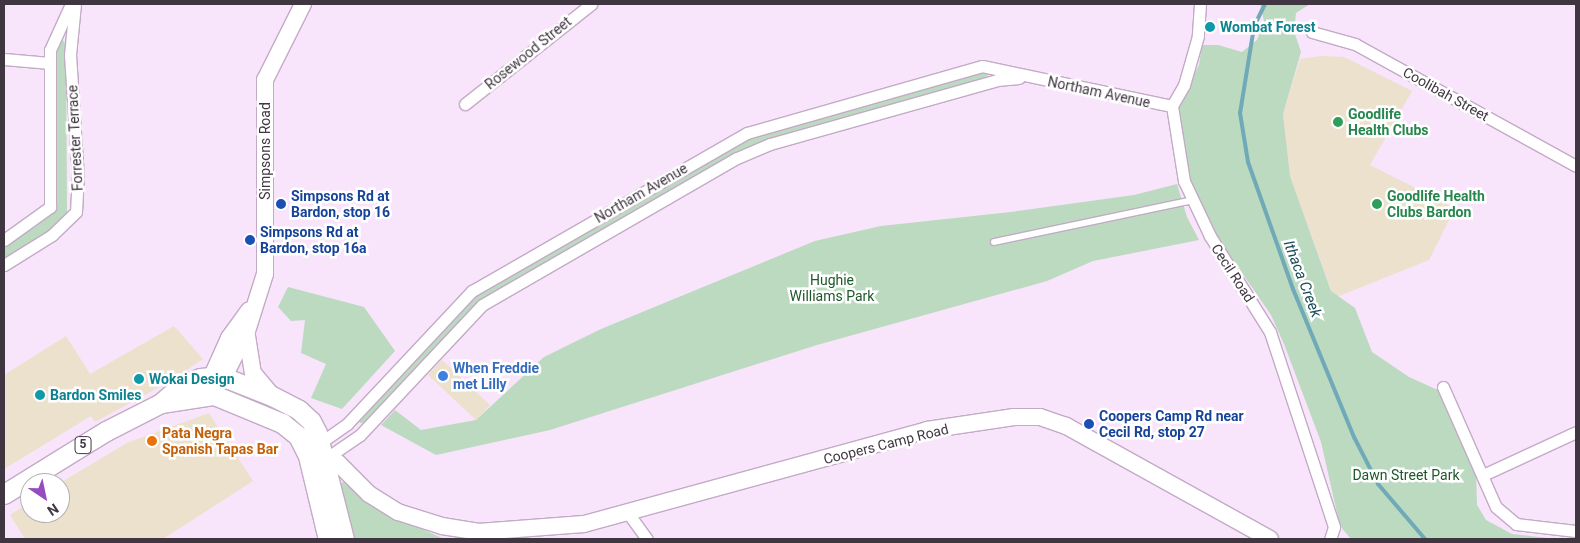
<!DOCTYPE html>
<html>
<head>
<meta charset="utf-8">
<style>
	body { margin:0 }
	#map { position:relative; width:1580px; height:543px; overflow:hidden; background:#f8e4fb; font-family:Roboto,sans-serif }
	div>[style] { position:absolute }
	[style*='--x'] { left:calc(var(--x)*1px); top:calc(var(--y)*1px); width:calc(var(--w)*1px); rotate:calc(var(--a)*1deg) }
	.commercial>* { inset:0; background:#ece1cc }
	.green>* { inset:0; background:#bbdabf }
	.stream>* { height:4px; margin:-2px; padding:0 2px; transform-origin:2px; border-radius:2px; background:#70aab9 }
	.roads { filter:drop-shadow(1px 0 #c3aac6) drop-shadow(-1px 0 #c3aac6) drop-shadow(0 1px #c3aac6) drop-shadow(0 -1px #c3aac6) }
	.service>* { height:5.5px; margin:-2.75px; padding:0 2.75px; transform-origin:2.75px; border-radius:2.75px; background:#fff }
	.minor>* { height:11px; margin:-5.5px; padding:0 5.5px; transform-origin:5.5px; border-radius:5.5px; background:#fff }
	.secondary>* { height:16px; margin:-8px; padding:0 8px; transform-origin:8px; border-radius:8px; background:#fff }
	.trunk>* { height:19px; margin:-9.5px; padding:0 9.5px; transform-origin:9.5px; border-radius:9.5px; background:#fff }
	.dots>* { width:14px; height:14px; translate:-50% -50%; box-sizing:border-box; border:2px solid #fff; border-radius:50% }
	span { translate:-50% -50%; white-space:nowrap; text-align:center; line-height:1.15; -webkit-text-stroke:5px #fff; paint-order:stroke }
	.shield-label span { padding:1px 4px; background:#fff; border:1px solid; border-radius:4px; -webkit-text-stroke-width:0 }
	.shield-label { font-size:12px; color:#403642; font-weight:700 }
	.culture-label { font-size:14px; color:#0d838f; font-weight:700 }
	.left { translate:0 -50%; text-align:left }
	.street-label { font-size:14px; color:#403642 }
	.leisure-label { font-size:14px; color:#27864d; font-weight:700 }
	.transit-label { font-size:14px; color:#164399; font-weight:700 }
	.park-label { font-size:14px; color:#1d572a }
	.shop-label { font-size:14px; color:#366cbe; font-weight:700 }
	.food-label { font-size:14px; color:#c56008; font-weight:700 }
	.water-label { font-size:15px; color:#184b57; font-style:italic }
	.frame { position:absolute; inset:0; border:5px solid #403642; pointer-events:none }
	.north { position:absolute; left:20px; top:473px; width:50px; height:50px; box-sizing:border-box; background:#fff; border:1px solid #b3afb3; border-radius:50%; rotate:146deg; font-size:14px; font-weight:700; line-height:20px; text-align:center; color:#403642 }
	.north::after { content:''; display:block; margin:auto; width:18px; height:22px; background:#944cbf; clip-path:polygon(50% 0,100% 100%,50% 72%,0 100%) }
</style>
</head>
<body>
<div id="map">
	<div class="commercial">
		<i style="clip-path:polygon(1321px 56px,1344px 57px,1412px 91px,1370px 165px,1455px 208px,1429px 260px,1334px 298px,1290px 176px,1283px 114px,1300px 59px)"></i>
		<i style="clip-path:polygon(174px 326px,203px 359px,167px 383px,95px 422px,91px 416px,4px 469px,4px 375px,66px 336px,90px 374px)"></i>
		<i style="clip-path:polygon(442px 360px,490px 405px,476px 420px,428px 375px)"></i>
		<i style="clip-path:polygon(209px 413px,253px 481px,163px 539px,25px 539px,10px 515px,30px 502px,30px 513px,60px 513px,60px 483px,127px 443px)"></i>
	</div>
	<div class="green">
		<i style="clip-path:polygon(1260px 4px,1310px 4px,1296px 13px,1294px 31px,1301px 52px,1283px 114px,1290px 176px,1331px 291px,1355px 308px,1372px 352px,1409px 377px,1440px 391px,1476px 473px,1477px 505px,1486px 520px,1512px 534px,1556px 539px,1351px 539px,1340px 526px,1321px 442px,1284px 344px,1271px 315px,1216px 235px,1191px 181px,1176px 109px,1199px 65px,1202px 45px,1218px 45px,1242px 52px,1257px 40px,1264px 21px)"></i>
		<i style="clip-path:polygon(61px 38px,66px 44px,67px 214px,56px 226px,4px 260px,4px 247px,38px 225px,56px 209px,57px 46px)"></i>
		<i style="clip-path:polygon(983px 71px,988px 75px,985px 78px,760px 142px,735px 153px,479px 301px,366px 423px,360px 423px,359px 419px,475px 295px,749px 138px)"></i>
		<i style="clip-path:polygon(1177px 184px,1187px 217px,1199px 240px,1093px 261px,1047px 281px,817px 345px,550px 430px,436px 455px,381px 425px,395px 410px,421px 430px,476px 420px,544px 357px,601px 329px,815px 241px,881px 226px,1011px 212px,1134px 195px)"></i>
		<i style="clip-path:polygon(288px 287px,364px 307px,395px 351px,342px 409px,311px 398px,326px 364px,301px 353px,305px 320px,291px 321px,278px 307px)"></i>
		<i style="clip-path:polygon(343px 482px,394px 517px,442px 538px,347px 539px,339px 484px)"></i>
	</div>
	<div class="stream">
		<i style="--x:1265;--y:4;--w:25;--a:116"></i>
		<i style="--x:1254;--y:27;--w:87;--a:99.2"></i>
		<i style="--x:1240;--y:113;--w:50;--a:80.7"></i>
		<i style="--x:1248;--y:162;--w:135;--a:70.5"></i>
		<i style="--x:1293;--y:289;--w:160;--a:67.6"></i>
		<i style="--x:1354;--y:437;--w:53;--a:62.9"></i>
		<i style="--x:1378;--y:484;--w:72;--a:49.5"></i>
	</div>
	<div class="roads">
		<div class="service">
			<i style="--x:994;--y:242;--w:203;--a:-11.9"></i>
		</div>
		<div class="minor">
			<i style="--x:1200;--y:4;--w:32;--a:94"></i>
			<i style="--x:1198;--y:36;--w:51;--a:105.9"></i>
			<i style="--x:1184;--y:85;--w:24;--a:120"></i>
			<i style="--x:1172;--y:106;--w:76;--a:80.9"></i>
			<i style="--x:1184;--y:181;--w:61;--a:64.7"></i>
			<i style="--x:1210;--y:236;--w:113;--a:58"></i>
			<i style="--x:1270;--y:332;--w:205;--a:71.8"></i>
			<i style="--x:1334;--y:527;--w:13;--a:108"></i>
			<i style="--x:1312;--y:32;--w:45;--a:15.6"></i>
			<i style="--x:1355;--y:44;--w:252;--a:28.9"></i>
			<i style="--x:4;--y:59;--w:46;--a:5"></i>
			<i style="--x:465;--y:104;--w:161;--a:-38.4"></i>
			<i style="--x:4;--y:240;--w:57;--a:-35.7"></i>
			<i style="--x:50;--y:207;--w:157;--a:-90"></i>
			<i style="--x:50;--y:50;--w:51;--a:-65.5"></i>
			<i style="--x:4;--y:265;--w:57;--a:-32"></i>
			<i style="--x:52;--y:235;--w:33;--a:-44"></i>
			<i style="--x:76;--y:212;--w:34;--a:-87"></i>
			<i style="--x:78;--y:178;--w:123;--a:-93.7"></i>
			<i style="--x:70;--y:55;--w:51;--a:-84.4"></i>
			<i style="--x:1443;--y:387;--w:131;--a:66.2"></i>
			<i style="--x:1496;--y:507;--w:26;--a:40"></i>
			<i style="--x:1516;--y:524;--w:60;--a:6.7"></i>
			<i style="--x:320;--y:443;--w:33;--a:-35"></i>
			<i style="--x:347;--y:424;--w:183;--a:-46.8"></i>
			<i style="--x:472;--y:291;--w:317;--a:-29.9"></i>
			<i style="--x:747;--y:133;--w:244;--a:-15.9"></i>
			<i style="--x:982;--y:66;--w:194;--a:11.9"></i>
			<i style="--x:325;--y:459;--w:42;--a:-34.4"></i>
			<i style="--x:360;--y:435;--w:178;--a:-46.8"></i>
			<i style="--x:482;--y:305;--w:294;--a:-30"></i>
			<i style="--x:737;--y:158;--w:36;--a:-23"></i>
			<i style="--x:770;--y:144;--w:236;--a:-15.7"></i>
			<i style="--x:997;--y:80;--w:22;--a:-5"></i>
			<i style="--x:1483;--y:475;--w:102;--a:-24.8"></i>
			<i style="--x:628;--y:513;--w:32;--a:54"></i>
		</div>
		<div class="secondary">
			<i style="--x:247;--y:336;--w:37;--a:81"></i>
			<i style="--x:253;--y:373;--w:30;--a:50"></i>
			<i style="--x:212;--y:376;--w:42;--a:-65.9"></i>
			<i style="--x:229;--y:338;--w:34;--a:-54"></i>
			<i style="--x:224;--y:377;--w:51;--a:-63.4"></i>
			<i style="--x:247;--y:331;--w:60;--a:-72.5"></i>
			<i style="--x:265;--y:274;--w:194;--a:-90"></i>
			<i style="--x:265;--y:80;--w:85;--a:-63.4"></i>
			<i style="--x:326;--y:462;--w:12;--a:5"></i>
			<i style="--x:338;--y:463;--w:44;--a:45"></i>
			<i style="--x:369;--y:494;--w:34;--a:32"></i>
			<i style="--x:398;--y:512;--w:46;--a:17.7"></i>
			<i style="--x:442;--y:526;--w:36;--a:9"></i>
			<i style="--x:478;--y:532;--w:106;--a:-4.3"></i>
			<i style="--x:584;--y:524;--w:356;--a:-15.3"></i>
			<i style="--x:927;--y:430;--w:88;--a:-8.5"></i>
			<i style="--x:1014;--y:417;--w:26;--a:0"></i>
			<i style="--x:1040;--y:417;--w:28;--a:19"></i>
			<i style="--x:1066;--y:426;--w:233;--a:29"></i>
		</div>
		<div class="trunk">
			<i style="--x:161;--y:403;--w:29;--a:-41"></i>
			<i style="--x:183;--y:384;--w:18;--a:-19"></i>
			<i style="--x:200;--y:378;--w:21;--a:-5"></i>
			<i style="--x:221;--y:376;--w:55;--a:21.4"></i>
			<i style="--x:272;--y:396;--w:30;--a:27"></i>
			<i style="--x:299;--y:410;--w:16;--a:43"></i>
			<i style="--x:311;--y:421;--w:13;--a:63"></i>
			<i style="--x:317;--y:433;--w:109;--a:75.7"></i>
			<i style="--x:4;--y:494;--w:120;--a:-31.7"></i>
			<i style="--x:106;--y:431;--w:62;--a:-27"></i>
			<i style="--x:161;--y:403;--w:54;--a:-8.6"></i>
			<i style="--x:214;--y:395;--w:74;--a:22.4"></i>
			<i style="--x:282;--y:423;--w:21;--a:39"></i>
			<i style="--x:298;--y:436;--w:22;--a:63"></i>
			<i style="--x:308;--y:456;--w:85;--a:76.5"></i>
		</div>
	</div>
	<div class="dots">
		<i style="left:1210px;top:27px;background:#0f9aa8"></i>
		<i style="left:1338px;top:122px;background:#2e9e5b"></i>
		<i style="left:281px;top:204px;background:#1a4fb4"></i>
		<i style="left:1377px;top:204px;background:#2e9e5b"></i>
		<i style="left:250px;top:240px;background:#1a4fb4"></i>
		<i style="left:443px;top:376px;background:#3f7fe0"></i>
		<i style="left:139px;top:379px;background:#0f9aa8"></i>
		<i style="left:40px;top:395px;background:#0f9aa8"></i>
		<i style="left:1089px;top:424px;background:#1a4fb4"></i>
		<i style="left:152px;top:441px;background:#e8710a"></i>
	</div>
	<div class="shield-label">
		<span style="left:83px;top:445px">5</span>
	</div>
	<div class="culture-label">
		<span class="left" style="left:1220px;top:27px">Wombat Forest</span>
		<span class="left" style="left:149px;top:379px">Wokai Design</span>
		<span class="left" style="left:50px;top:395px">Bardon Smiles</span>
	</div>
	<div class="street-label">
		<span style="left:528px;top:53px;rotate:-39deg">Rosewood Street</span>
		<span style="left:1099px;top:92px;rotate:12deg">Northam Avenue</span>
		<span style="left:1446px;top:94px;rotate:29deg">Coolibah Street</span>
		<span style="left:75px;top:138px;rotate:-93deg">Forrester Terrace</span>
		<span style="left:265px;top:151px;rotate:-90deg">Simpsons Road</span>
		<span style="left:641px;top:193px;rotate:-30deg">Northam Avenue</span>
		<span style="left:1233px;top:273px;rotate:57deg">Cecil Road</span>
		<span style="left:886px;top:444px;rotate:-14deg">Coopers Camp Road</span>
	</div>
	<div class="leisure-label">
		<span class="left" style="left:1348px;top:122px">Goodlife<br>Health Clubs</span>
		<span class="left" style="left:1387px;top:204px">Goodlife Health<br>Clubs Bardon</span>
	</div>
	<div class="transit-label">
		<span class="left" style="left:291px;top:204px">Simpsons Rd at<br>Bardon, stop 16</span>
		<span class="left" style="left:260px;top:240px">Simpsons Rd at<br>Bardon, stop 16a</span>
		<span class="left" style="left:1099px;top:424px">Coopers Camp Rd near<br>Cecil Rd, stop 27</span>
	</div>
	<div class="park-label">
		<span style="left:832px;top:288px">Hughie<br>Williams Park</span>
		<span style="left:1406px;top:475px">Dawn Street Park</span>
	</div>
	<div class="shop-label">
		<span class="left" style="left:453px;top:376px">When Freddie<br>met Lilly</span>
	</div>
	<div class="food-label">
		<span class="left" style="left:162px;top:441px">Pata Negra<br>Spanish Tapas Bar</span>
	</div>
	<div class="water-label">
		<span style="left:1302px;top:279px;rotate:69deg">Ithaca Creek</span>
	</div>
	<div class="frame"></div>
	<div class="north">N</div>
</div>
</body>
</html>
